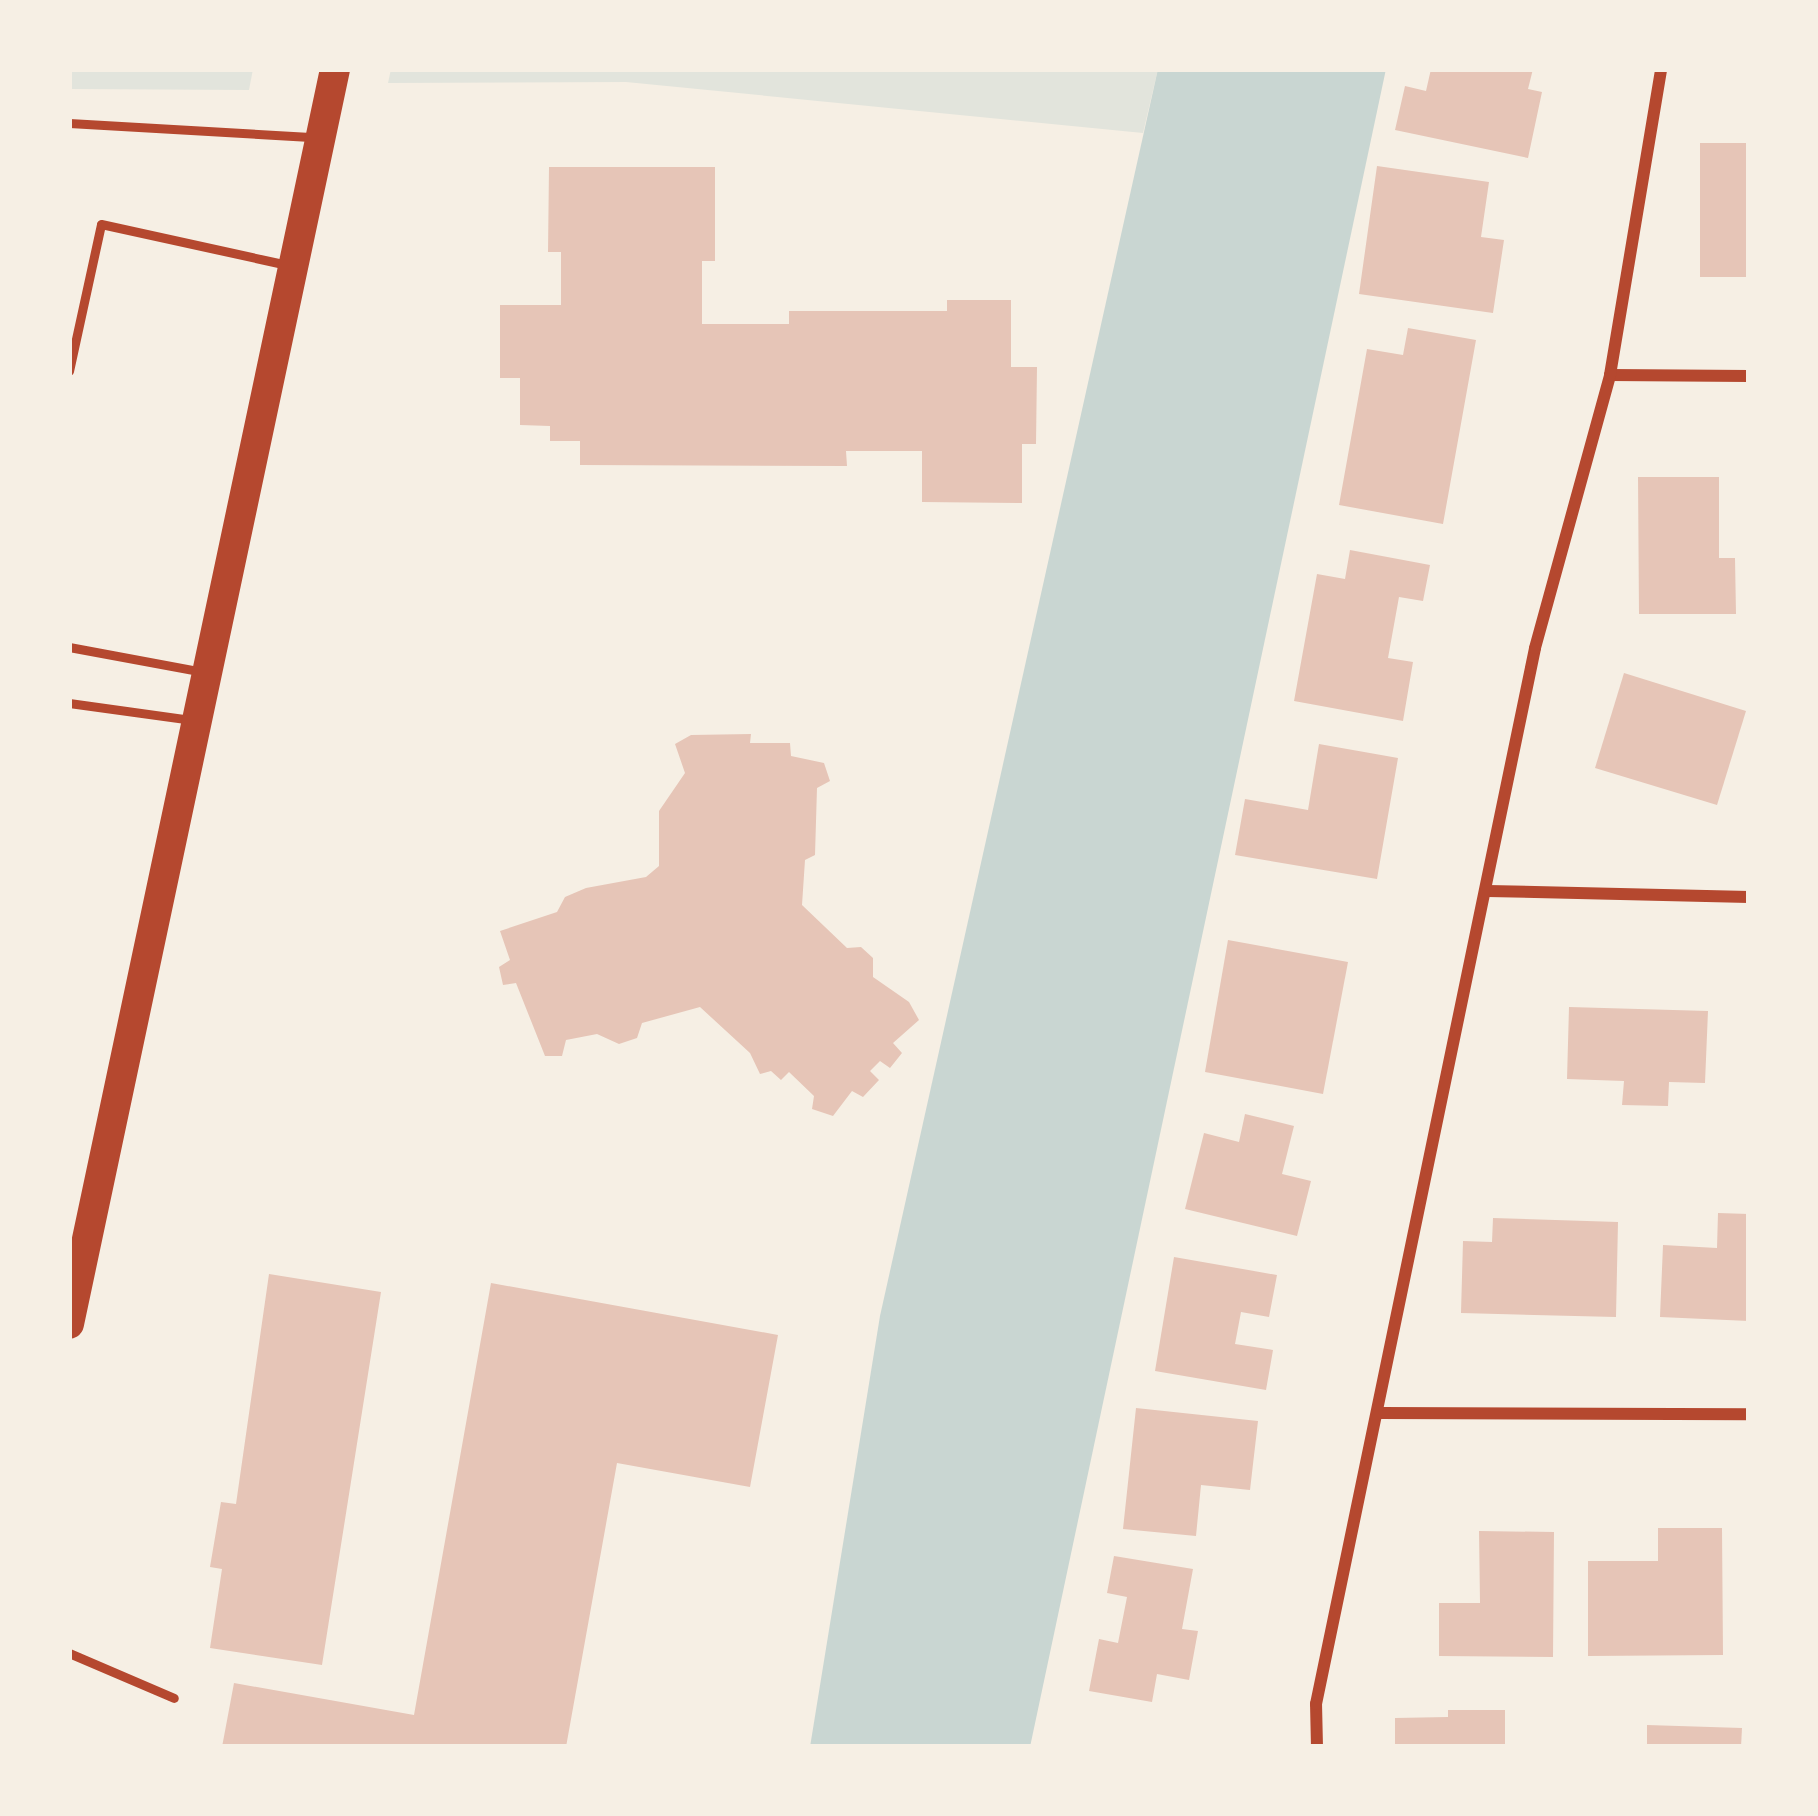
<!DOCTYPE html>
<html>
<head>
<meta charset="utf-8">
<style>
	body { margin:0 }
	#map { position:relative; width:1818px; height:1816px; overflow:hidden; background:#f6efe4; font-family:"Space Grotesk",sans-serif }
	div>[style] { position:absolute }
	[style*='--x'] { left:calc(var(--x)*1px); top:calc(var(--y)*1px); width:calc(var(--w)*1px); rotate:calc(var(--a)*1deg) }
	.green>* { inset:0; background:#e2e4dc }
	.water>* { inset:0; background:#c9d6d2 }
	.building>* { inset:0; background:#e6c5b7 }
	.service>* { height:9px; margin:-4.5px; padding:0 4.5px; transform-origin:4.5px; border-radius:4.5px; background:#b5482f }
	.minor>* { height:12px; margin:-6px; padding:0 6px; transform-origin:6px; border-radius:6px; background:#b5482f }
	.primary>* { height:30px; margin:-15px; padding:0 15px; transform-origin:15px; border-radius:15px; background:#b5482f }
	span { translate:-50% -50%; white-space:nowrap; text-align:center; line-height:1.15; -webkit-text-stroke:9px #f6efe4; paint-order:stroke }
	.frame { position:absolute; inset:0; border:72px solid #f6efe4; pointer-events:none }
</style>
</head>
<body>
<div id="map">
	<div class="green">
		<i style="clip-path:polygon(69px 69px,253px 69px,249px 90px,69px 89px)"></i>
		<i style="clip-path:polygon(391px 69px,1158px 69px,1143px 133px,626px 82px,388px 83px)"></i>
	</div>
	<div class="water">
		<i style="clip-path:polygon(1158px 69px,1386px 69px,1030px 1747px,810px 1747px,880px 1316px)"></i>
	</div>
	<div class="building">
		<i style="clip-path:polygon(1431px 69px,1533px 69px,1528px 89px,1542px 92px,1528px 158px,1395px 130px,1405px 86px,1426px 91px)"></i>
		<i style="clip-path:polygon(1700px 143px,1749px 143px,1749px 277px,1700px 277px)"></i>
		<i style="clip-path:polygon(1377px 166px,1489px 182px,1481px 237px,1504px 240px,1493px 313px,1359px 294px)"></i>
		<i style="clip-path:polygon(549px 167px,715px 167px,715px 261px,702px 261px,702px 324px,789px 324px,789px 311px,947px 311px,947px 300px,1011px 300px,1011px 367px,1037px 367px,1036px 444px,1022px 444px,1022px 503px,922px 502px,922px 451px,846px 451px,847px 466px,580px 465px,580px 441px,550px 441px,550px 426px,520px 425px,520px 378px,500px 378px,500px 305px,561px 305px,561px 252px,548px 252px)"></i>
		<i style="clip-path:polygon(1408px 328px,1476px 340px,1443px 524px,1339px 505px,1367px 349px,1403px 355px)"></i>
		<i style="clip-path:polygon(1638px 477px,1719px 477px,1719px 558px,1735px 558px,1736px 614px,1639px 614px)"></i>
		<i style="clip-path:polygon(1350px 550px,1430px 565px,1423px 601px,1399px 597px,1388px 658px,1413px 662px,1403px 721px,1294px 701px,1317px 574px,1345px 579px)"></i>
		<i style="clip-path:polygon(1624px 673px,1746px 711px,1717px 805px,1595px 768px)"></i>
		<i style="clip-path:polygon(751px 734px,750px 743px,790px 743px,791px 756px,824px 763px,830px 781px,817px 788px,815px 855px,805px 860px,802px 905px,847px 948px,861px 947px,873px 958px,873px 977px,909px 1002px,919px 1020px,893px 1043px,902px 1053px,890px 1068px,880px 1061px,870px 1071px,879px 1080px,863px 1097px,852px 1091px,833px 1116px,812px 1109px,814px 1096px,789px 1072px,781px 1080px,771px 1071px,760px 1074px,750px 1053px,700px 1007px,642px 1023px,637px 1038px,619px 1044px,597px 1034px,566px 1040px,562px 1056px,545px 1056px,516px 983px,503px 985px,499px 967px,510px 960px,500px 931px,557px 912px,565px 897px,586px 888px,646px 877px,659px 866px,659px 811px,685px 773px,675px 744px,691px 735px)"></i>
		<i style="clip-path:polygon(1319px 744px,1398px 758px,1377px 879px,1235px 855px,1245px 799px,1308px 810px)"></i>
		<i style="clip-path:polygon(1228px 940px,1348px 962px,1323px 1094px,1205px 1072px)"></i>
		<i style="clip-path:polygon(1569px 1007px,1708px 1011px,1705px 1083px,1669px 1082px,1668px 1106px,1622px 1105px,1624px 1081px,1567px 1079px)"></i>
		<i style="clip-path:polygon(1245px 1114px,1294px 1126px,1282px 1174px,1311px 1181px,1297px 1236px,1185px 1209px,1204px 1133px,1239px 1142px)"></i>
		<i style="clip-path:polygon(1718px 1213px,1749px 1214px,1749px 1321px,1660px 1317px,1663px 1245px,1717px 1248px)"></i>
		<i style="clip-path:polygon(1493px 1218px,1618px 1222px,1616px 1317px,1461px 1313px,1463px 1241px,1492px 1242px)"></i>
		<i style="clip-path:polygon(1174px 1257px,1277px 1275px,1269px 1317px,1241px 1312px,1235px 1344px,1273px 1350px,1266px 1390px,1155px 1371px)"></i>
		<i style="clip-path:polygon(269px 1274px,381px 1292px,322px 1665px,210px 1648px,222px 1569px,210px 1567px,221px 1502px,236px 1504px)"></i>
		<i style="clip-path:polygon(491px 1283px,778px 1335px,750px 1487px,617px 1463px,566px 1747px,222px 1747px,234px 1683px,414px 1715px)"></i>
		<i style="clip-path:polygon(1136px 1408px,1258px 1421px,1250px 1490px,1201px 1485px,1196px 1536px,1123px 1529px)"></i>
		<i style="clip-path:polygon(1658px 1528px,1722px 1528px,1723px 1655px,1588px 1656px,1588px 1561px,1658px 1561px)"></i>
		<i style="clip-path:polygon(1479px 1531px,1554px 1532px,1553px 1657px,1439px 1656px,1439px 1603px,1480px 1603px)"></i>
		<i style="clip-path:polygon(1114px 1556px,1193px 1569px,1182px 1629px,1198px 1631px,1189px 1680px,1157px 1674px,1152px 1702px,1089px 1691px,1099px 1639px,1118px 1643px,1127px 1597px,1107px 1593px)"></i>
		<i style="clip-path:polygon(1448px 1710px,1505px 1710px,1505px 1747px,1395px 1747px,1395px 1718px,1448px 1717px)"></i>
		<i style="clip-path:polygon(1647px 1725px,1742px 1728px,1741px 1747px,1647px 1747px)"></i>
	</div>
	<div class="service">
		<i style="--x:69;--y:123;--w:246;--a:3.3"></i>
		<i style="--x:69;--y:371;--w:150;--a:-77.7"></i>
		<i style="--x:101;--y:224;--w:191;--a:12.4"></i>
		<i style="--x:69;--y:647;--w:132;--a:10.5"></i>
		<i style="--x:69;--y:703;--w:123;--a:7.9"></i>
		<i style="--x:69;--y:1653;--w:114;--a:23.2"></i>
	</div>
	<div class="minor">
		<i style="--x:1610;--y:375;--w:139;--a:0.4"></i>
		<i style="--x:1488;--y:891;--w:261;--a:1.3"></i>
		<i style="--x:1381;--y:1413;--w:368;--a:0.2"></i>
		<i style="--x:1317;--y:1747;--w:43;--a:-91.3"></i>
		<i style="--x:1316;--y:1704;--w:1078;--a:-78.28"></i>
		<i style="--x:1535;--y:648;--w:283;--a:-74.6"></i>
		<i style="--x:1610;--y:375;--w:310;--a:-80.5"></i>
	</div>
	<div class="primary">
		<i style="--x:69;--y:1324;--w:1283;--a:-78.03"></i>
	</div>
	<div class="frame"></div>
</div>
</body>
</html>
